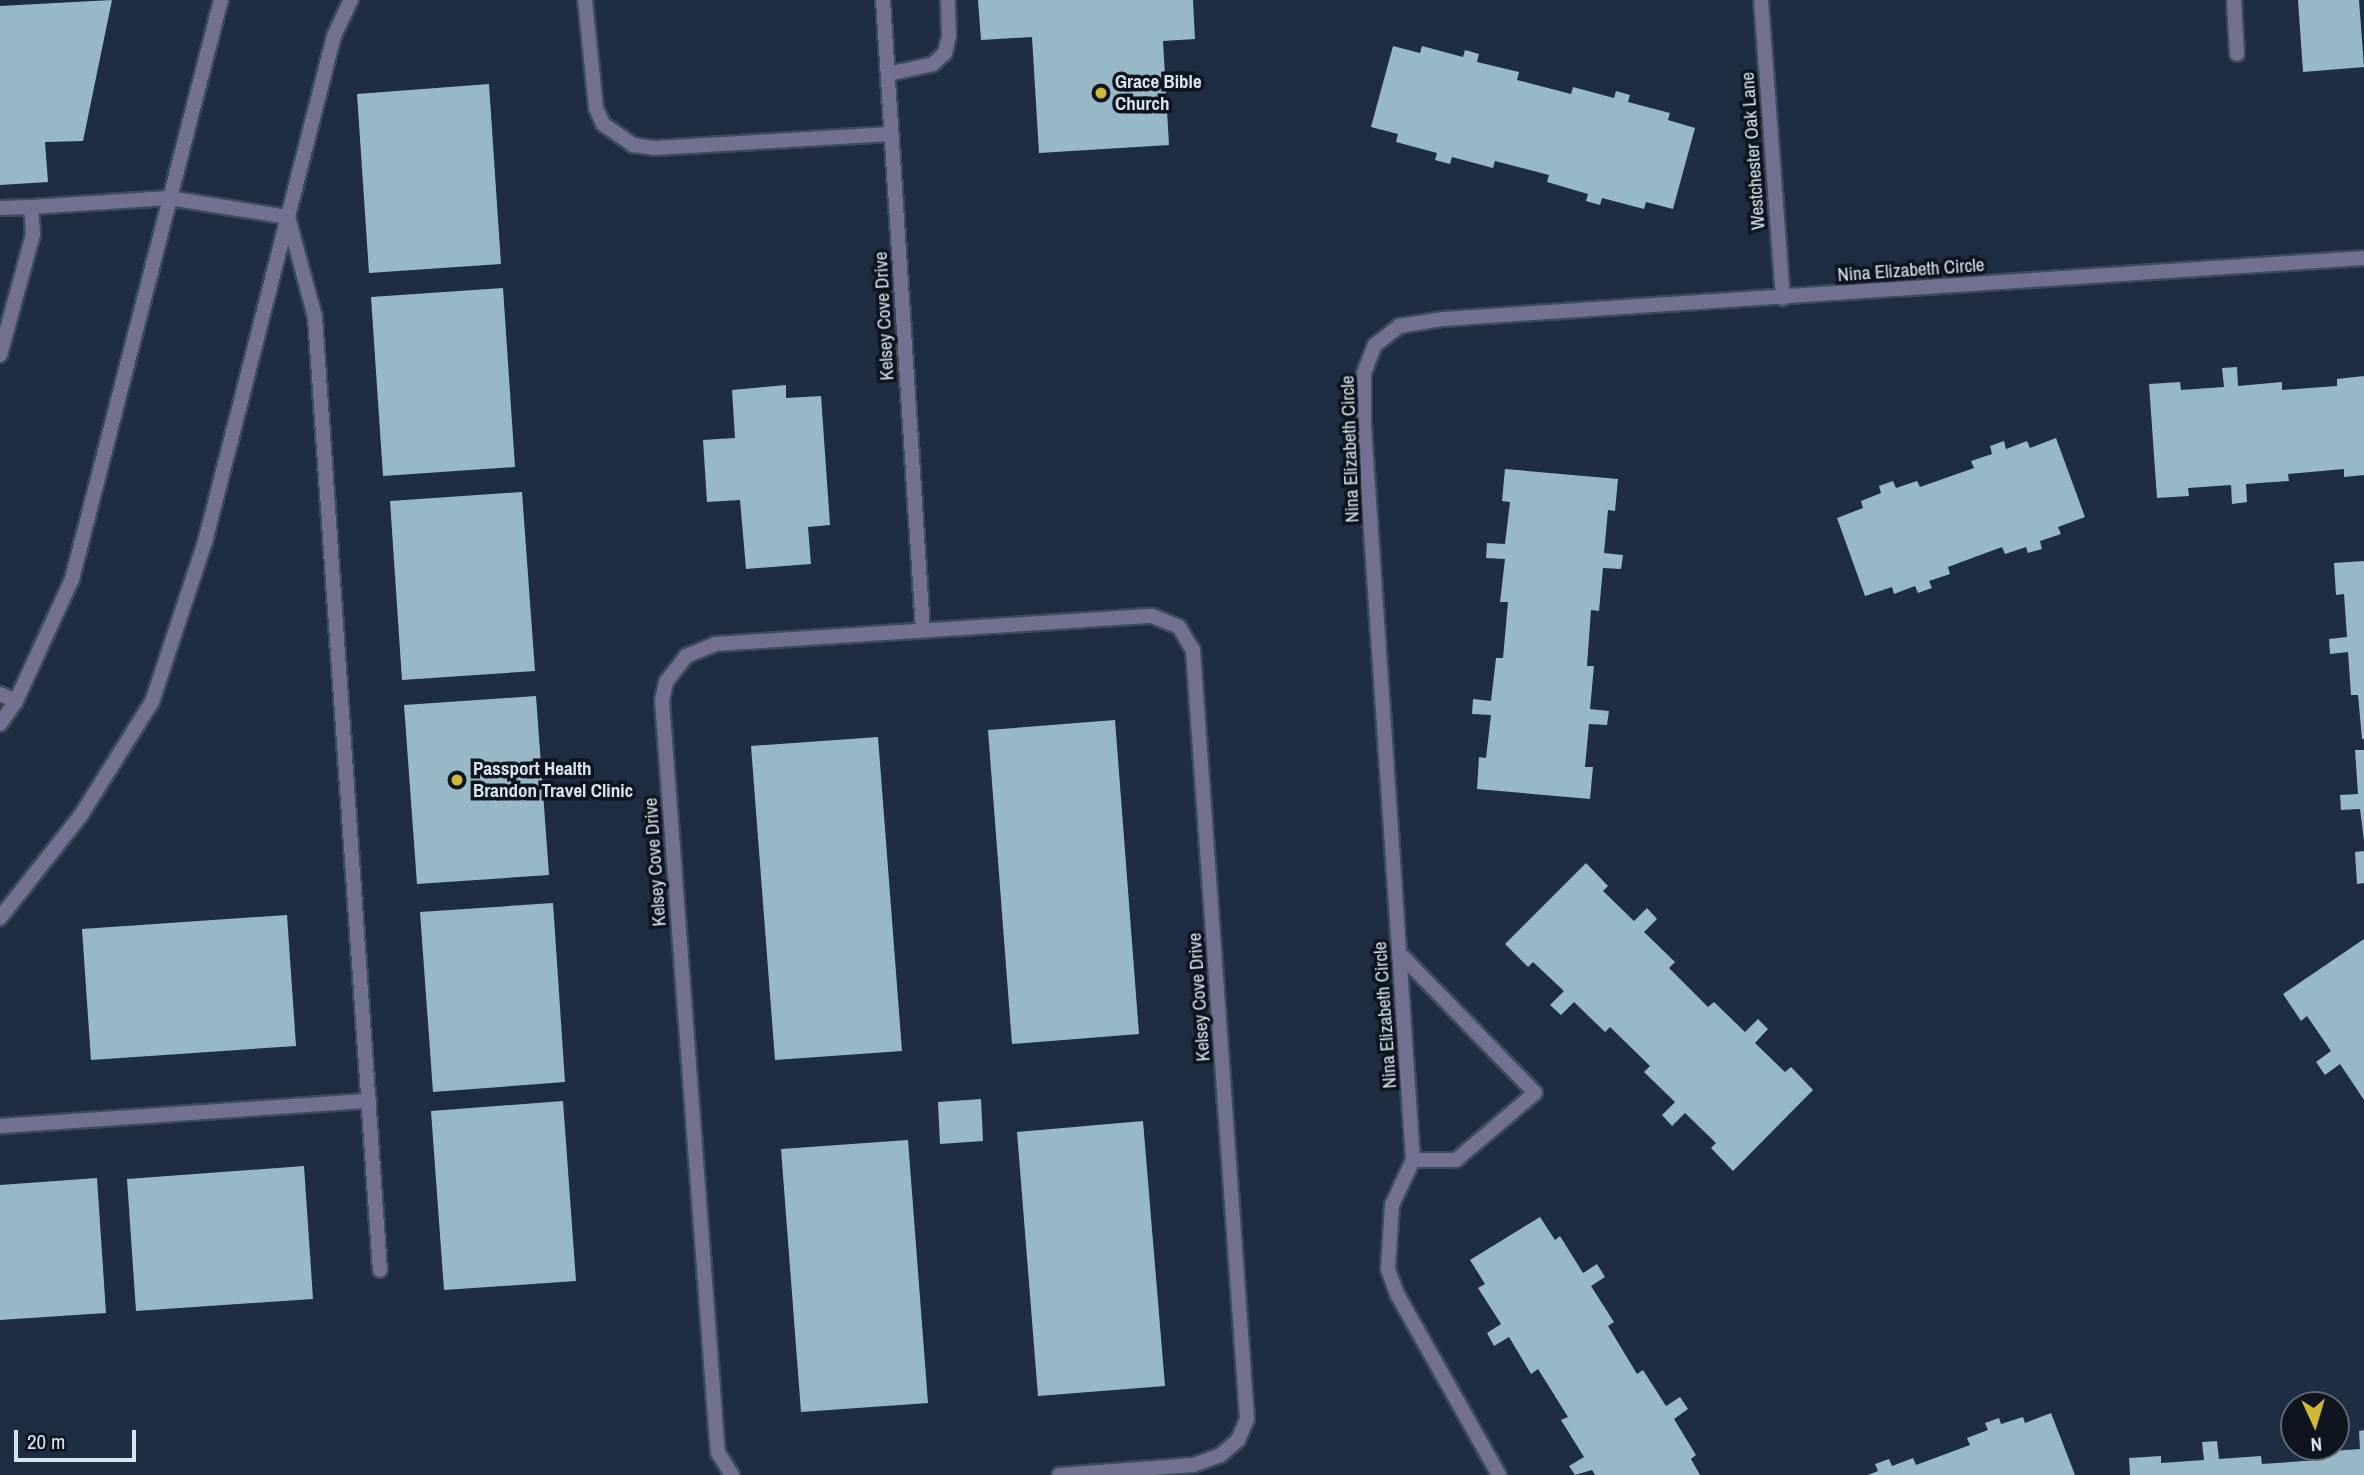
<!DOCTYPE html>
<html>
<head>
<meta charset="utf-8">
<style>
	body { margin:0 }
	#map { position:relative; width:2364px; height:1475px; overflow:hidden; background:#1e2d41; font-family:"Archivo Narrow",sans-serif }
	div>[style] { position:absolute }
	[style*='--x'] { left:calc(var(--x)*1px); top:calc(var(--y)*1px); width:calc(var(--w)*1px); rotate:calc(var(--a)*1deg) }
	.building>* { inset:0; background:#97b9c7 }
	.roads { filter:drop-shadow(2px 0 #3c4a5d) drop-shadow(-2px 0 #3c4a5d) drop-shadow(0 2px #3c4a5d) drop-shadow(0 -2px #3c4a5d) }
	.lane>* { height:14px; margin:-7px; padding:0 7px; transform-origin:7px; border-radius:7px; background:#727192 }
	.street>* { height:14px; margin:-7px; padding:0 7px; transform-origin:7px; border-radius:7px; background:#727192 }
	.dots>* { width:19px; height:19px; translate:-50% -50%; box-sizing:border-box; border:4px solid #0e151e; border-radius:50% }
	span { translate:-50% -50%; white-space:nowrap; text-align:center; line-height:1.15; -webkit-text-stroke:7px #0e151e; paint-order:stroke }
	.poi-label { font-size:19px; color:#d9e4f1; font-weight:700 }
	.left { translate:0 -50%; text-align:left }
	.street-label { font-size:19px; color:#d9e4f1 }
	.north { position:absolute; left:2280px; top:1391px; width:70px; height:70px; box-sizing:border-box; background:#0e151e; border:2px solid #5f6872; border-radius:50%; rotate:176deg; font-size:19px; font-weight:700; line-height:28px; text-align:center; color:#d9e4f1 }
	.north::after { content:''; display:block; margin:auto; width:24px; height:32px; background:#d1b736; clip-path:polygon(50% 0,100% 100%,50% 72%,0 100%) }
	.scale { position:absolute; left:14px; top:1430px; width:122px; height:32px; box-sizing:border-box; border:4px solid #d9e4f1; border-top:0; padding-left:9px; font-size:21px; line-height:24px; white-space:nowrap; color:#d9e4f1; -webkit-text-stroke:5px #0e151e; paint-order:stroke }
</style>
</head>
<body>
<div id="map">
	<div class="building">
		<i style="clip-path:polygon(112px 0,83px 141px,45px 142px,48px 182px,0 185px,0 6px)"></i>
		<i style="clip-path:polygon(978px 0,1193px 0,1195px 39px,1163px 41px,1169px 145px,1039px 153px,1032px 37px,981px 40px)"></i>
		<i style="clip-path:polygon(2298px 0,2359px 0,2364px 67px,2303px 72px)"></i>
		<i style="clip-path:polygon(1393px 46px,1420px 53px,1422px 46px,1463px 57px,1465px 50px,1479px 54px,1477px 62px,1519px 72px,1517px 80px,1571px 94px,1573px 87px,1614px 98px,1616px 91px,1630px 95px,1628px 102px,1670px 113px,1668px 120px,1695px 128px,1673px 209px,1646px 202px,1644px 209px,1602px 198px,1600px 205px,1586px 201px,1588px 194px,1547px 182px,1549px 175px,1495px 161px,1493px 168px,1452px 157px,1450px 164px,1435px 160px,1437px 153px,1396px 142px,1398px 134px,1371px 127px)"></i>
		<i style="clip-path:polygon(489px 84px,501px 264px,369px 273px,357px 94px)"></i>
		<i style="clip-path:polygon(503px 288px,515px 467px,383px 476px,371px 297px)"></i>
		<i style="clip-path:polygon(2237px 367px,2238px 386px,2282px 382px,2282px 390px,2337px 386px,2337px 379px,2364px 376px,2364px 475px,2344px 477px,2344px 469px,2288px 474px,2289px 481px,2246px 484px,2247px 502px,2232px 504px,2231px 485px,2188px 488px,2189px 496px,2157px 498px,2149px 384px,2180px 382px,2181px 390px,2224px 387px,2222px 368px)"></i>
		<i style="clip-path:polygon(786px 385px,786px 398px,821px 396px,830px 525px,808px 527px,811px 564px,746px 569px,740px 500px,707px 502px,703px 440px,735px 438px,732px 390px)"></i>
		<i style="clip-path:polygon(2056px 438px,2085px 517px,2058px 527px,2061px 534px,2040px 541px,2042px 549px,2028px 553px,2026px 547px,2005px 554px,2002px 547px,1948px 567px,1950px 574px,1929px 581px,1932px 588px,1918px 593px,1915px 586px,1894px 594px,1892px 587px,1865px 596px,1837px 518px,1863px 508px,1861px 501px,1881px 493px,1879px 486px,1893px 481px,1896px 488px,1917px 481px,1920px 487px,1974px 468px,1971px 461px,1992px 454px,1990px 446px,2004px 441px,2006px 449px,2027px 441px,2030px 448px)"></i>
		<i style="clip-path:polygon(1505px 469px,1618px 479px,1615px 511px,1608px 510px,1604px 553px,1623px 555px,1621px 569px,1603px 568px,1599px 611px,1591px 610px,1587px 666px,1594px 666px,1590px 709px,1609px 711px,1607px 725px,1589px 724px,1585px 767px,1593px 767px,1590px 799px,1477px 789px,1479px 757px,1486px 758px,1491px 715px,1472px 714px,1473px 699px,1491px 701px,1496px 658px,1503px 658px,1508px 602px,1500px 602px,1505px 559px,1486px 558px,1487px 543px,1505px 544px,1510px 502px,1502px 501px)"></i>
		<i style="clip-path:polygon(522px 492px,535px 671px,402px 680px,390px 501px)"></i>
		<i style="clip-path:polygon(2364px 561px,2364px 739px,2362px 739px,2358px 695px,2351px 695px,2348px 652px,2330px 654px,2329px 639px,2347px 637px,2344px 594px,2336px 595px,2334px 563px)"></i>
		<i style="clip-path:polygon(536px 696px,549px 875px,417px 884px,404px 705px)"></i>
		<i style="clip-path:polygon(1115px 720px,1139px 1034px,1012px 1044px,988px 730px)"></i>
		<i style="clip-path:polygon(878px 737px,902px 1051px,775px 1060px,751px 746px)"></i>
		<i style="clip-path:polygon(2355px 750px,2364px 750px,2364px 840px,2360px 809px,2341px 810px,2340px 795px,2358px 794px)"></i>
		<i style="clip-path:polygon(2364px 851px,2364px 883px,2357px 884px,2355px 852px)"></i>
		<i style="clip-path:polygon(1586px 863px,1608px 886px,1603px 891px,1634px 921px,1647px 908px,1657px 919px,1644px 932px,1675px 962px,1669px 968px,1708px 1007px,1714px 1002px,1745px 1032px,1758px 1019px,1768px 1029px,1755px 1043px,1785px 1072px,1791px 1067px,1813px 1090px,1733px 1171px,1711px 1148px,1716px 1143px,1685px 1113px,1672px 1126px,1662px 1115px,1675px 1102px,1644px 1072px,1650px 1066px,1610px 1027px,1605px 1032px,1574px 1002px,1561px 1015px,1550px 1005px,1564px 991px,1533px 962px,1528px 967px,1505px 944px)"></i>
		<i style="clip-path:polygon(553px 903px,565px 1082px,433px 1092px,420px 912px)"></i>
		<i style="clip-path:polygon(287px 915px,296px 1046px,91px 1060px,82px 929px)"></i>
		<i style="clip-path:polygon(2364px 939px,2364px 1100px,2340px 1064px,2325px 1075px,2316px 1062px,2331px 1051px,2307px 1016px,2301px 1021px,2283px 994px)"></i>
		<i style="clip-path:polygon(981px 1099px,983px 1141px,940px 1144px,938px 1102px)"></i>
		<i style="clip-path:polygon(563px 1101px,576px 1281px,444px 1290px,431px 1111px)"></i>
		<i style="clip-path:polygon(1143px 1121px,1165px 1386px,1038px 1396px,1017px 1132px)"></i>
		<i style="clip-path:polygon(908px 1140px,928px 1403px,801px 1412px,781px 1149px)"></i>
		<i style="clip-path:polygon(304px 1166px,313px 1299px,136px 1311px,127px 1179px)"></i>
		<i style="clip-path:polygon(97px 1178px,106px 1313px,0 1320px,0 1185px)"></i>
		<i style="clip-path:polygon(1540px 1217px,1555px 1240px,1560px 1236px,1583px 1273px,1597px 1264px,1605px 1277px,1591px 1286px,1614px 1322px,1608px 1326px,1637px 1374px,1643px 1370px,1666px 1406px,1680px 1397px,1688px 1409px,1674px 1419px,1696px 1455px,1691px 1459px,1700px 1475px,1595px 1475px,1592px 1470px,1575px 1475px,1569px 1466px,1584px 1457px,1561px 1420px,1568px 1417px,1538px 1369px,1531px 1374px,1509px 1337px,1494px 1346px,1487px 1333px,1501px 1324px,1478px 1288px,1485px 1284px,1470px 1260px)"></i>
		<i style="clip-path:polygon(2051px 1413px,2075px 1475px,1868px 1475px,1878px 1471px,1875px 1464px,1889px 1459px,1892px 1466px,1913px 1458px,1916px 1465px,1970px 1445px,1967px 1438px,1988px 1430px,1985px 1423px,1999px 1418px,2001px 1424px,2023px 1417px,2025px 1423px)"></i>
		<i style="clip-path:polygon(2364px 1430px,2364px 1475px,2130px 1475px,2129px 1458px,2161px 1456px,2161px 1463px,2204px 1460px,2202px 1442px,2217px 1441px,2219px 1459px,2261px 1456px,2262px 1464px,2318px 1460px,2317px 1452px,2360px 1449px,2359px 1431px)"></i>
	</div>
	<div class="roads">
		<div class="lane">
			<i style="--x:585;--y:0;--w:109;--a:84.2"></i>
			<i style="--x:596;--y:108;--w:17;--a:66"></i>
			<i style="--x:603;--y:124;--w:37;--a:35"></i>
			<i style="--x:633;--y:145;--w:21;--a:8"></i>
			<i style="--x:654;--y:148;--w:238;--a:-3.4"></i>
			<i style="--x:2234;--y:0;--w:54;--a:86.8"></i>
			<i style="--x:888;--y:74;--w:46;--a:-12.5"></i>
			<i style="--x:933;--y:64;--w:16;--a:-43"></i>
			<i style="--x:945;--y:53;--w:18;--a:-77"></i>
			<i style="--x:949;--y:35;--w:35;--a:-92"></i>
			<i style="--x:0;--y:208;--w:31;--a:-2"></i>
			<i style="--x:0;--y:355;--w:125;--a:-74.7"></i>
			<i style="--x:33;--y:234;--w:27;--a:-94"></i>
			<i style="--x:31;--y:207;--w:138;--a:-3.7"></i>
			<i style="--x:169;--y:198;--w:121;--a:9.1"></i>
			<i style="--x:288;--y:217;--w:104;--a:74.9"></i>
			<i style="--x:315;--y:317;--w:955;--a:86.1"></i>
			<i style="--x:0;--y:694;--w:17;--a:24"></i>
			<i style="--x:0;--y:918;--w:131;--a:-51.8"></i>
			<i style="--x:81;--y:815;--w:133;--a:-57.9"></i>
			<i style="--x:152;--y:702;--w:169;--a:-71.7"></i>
			<i style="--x:205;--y:542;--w:522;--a:-75.7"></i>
			<i style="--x:334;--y:36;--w:40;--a:-65"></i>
			<i style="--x:1401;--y:955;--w:192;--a:45.8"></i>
			<i style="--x:1535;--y:1093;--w:104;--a:139.7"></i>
			<i style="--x:1456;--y:1160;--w:43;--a:180"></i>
			<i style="--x:0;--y:1126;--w:370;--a:-3.9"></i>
		</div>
		<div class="street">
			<i style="--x:883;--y:0;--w:631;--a:86.37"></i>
			<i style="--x:1761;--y:0;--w:299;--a:85.8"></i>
			<i style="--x:0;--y:724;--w:28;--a:-55"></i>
			<i style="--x:16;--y:701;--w:134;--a:-65.3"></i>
			<i style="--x:72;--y:579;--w:598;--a:-75.57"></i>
			<i style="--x:732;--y:1475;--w:26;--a:-122"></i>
			<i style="--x:718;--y:1453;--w:23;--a:-95"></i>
			<i style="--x:716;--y:1430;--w:732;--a:-94.23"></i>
			<i style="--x:662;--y:700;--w:18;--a:-77"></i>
			<i style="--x:666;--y:682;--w:33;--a:-52"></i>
			<i style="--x:686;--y:656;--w:31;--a:-22"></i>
			<i style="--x:715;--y:644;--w:438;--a:-3.7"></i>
			<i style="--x:1152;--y:616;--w:29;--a:22"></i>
			<i style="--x:1179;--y:627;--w:27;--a:59"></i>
			<i style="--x:1193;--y:650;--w:771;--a:85.98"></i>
			<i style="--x:1247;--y:1419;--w:23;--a:113"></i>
			<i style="--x:1238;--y:1440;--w:23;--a:139"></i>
			<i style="--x:1221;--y:1455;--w:30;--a:160"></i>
			<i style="--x:1193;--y:1465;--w:134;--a:175.7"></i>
			<i style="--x:1499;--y:1475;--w:208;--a:-119.4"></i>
			<i style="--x:1397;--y:1294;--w:27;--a:-110"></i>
			<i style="--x:1388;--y:1269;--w:64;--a:-86.4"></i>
			<i style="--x:1392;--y:1205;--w:50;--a:-65"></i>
			<i style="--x:1413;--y:1160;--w:735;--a:-93.82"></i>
			<i style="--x:1364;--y:427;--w:54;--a:-90"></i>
			<i style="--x:1364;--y:373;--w:30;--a:-69"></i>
			<i style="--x:1375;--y:345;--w:31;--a:-38"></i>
			<i style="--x:1399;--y:326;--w:45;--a:-9"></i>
			<i style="--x:1443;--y:319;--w:923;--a:-3.79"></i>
		</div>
	</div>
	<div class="dots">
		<i style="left:1101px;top:93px;background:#d1b736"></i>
		<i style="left:457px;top:780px;background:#d1b736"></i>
	</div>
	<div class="poi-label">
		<span class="left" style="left:1115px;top:93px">Grace Bible<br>Church</span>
		<span class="left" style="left:473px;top:780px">Passport Health<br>Brandon Travel Clinic</span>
	</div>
	<div class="street-label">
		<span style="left:1753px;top:151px;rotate:-94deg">Westchester Oak Lane</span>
		<span style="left:1911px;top:270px;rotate:-4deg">Nina Elizabeth Circle</span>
		<span style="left:884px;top:316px;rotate:-93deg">Kelsey Cove Drive</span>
		<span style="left:1350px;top:449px;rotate:-92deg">Nina Elizabeth Circle</span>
		<span style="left:655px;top:862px;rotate:-94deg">Kelsey Cove Drive</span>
		<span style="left:1199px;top:997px;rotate:-94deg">Kelsey Cove Drive</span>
		<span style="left:1385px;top:1015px;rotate:-94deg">Nina Elizabeth Circle</span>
	</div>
	<div class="north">N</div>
	<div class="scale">20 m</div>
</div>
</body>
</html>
